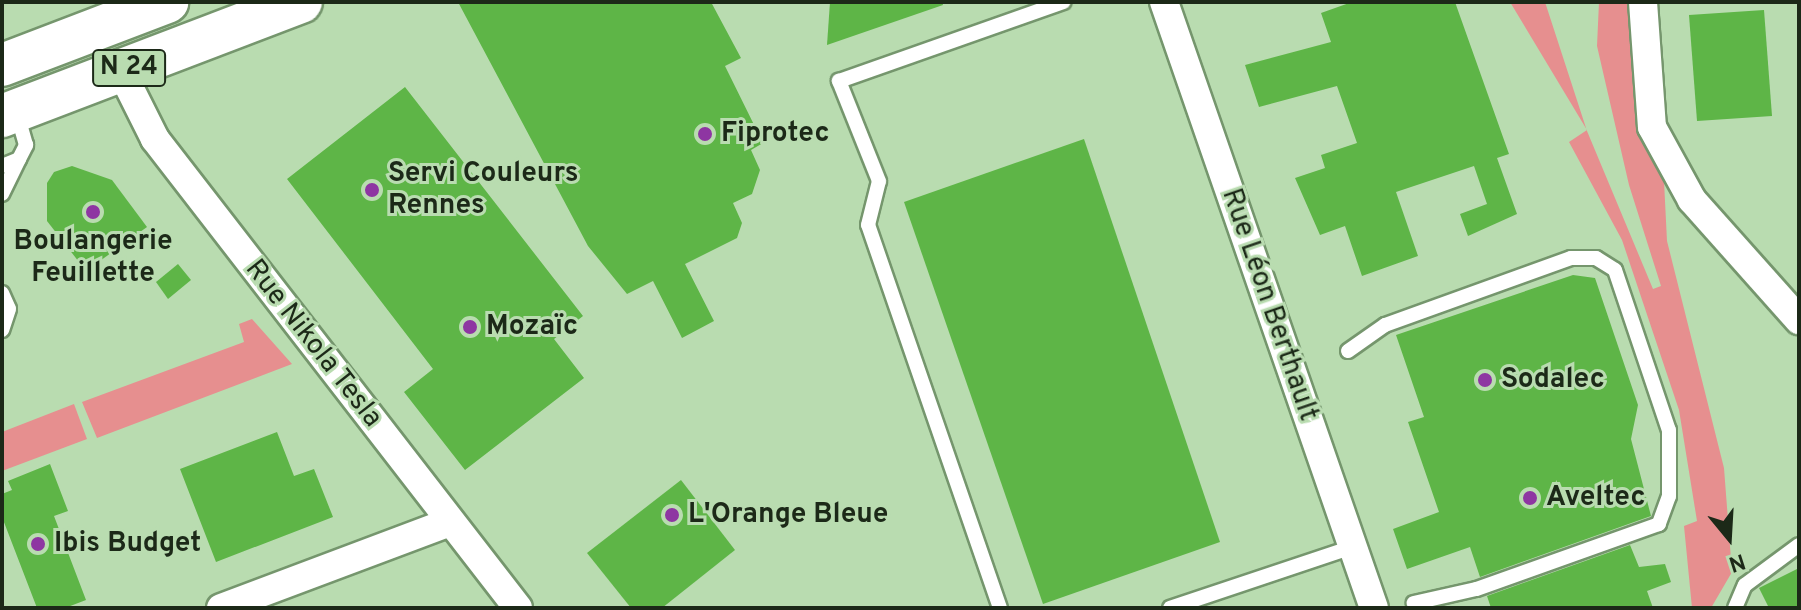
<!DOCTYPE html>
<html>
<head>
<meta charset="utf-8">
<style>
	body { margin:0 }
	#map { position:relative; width:1801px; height:610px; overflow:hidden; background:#b9dcb0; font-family:Overpass,sans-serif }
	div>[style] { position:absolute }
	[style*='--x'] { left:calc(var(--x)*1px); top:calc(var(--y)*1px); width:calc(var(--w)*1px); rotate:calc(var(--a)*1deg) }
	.green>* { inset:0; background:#e68f8f }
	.building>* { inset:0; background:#5eb547 }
	.roads { filter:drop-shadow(2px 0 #75966d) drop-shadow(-2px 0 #75966d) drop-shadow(0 2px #75966d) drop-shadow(0 -2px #75966d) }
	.lane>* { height:14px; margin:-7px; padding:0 7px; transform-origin:7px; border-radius:7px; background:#fff }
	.street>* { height:28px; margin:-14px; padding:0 14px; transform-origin:14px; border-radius:14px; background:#fff }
	.primary>* { height:42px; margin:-21px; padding:0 21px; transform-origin:21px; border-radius:21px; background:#fff }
	.dots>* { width:22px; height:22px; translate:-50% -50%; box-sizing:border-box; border:4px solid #b9dcb0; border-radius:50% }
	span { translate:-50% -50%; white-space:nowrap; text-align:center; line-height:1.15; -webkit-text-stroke:6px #b9dcb0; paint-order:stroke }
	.shield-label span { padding:2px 6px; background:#b9dcb0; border:2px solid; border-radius:6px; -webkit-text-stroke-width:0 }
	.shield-label { font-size:26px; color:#1c2918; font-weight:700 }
	.poi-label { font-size:28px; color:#1c2918; font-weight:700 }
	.left { translate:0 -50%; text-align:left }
	.street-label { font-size:28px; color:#1c2918 }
	.frame { position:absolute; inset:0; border:4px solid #1c2918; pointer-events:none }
	.north { position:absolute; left:1689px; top:498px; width:80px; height:80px; -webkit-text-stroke:6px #b9dcb0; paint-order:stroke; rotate:162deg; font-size:22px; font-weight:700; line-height:32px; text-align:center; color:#1c2918 }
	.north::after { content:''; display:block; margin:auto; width:28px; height:36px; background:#1c2918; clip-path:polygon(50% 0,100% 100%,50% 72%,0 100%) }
</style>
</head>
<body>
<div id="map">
	<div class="green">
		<i style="clip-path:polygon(1510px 2px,1545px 2px,1587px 131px,1653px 289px,1661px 286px,1629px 185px,1597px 46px,1599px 2px,1634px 2px,1642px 140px,1664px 181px,1667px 241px,1724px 468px,1732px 572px,1711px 608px,1692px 608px,1684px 526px,1697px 521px,1679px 410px,1622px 240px,1569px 142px,1587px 130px)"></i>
		<i style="clip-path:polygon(252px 319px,292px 364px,97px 438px,82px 402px,244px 342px,239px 324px)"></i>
		<i style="clip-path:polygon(74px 404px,87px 439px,2px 471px,2px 432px)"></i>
	</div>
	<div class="building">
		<i style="clip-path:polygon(458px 2px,711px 2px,741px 58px,725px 66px,763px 143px,751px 150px,760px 170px,752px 194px,733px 203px,742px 223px,737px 238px,685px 264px,714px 321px,682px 338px,653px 281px,627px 294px,588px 246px)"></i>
		<i style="clip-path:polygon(830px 2px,942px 2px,943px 5px,827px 45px)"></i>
		<i style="clip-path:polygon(1352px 2px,1455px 2px,1509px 154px,1497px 158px,1517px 214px,1468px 236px,1460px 214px,1487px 204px,1474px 166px,1396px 192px,1418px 256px,1362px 276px,1345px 226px,1320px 235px,1295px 178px,1325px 168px,1321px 155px,1357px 143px,1337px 86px,1259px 107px,1245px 65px,1331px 42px,1321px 13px)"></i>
		<i style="clip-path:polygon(1764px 10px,1772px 116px,1697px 121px,1689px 15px)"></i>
		<i style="clip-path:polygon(405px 87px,583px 316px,554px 339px,584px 378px,465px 470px,404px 392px,433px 369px,287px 179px)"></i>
		<i style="clip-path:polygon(1084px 139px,1220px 542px,1043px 604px,904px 202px)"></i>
		<i style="clip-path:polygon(72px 166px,112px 180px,147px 227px,86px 271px,47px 221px,47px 183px,54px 172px)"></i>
		<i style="clip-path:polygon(178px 264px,191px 280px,168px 299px,156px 282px)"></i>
		<i style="clip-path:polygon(1573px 275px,1595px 278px,1638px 405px,1631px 439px,1651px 516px,1480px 577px,1470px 547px,1407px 569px,1393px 529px,1439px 512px,1408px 422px,1424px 417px,1396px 335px)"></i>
		<i style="clip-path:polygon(277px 432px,294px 476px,314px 469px,333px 517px,216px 562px,180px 469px)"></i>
		<i style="clip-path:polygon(50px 464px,68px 511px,54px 516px,86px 600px,65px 608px,37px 608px,2px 517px,2px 494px,12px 490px,8px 481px)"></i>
		<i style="clip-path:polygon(681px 480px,735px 550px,662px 608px,631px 608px,587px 553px)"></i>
		<i style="clip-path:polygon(1630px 545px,1639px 567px,1665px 564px,1671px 582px,1647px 591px,1653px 608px,1491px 608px,1487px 596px)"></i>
		<i style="clip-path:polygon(1799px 568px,1799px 608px,1769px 608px,1759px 588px)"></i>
	</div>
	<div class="roads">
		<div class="lane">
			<i style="--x:2;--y:166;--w:18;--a:-22"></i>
			<i style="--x:19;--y:159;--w:16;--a:-63"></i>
			<i style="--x:26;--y:145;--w:33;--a:-106"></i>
			<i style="--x:2;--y:194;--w:39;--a:-64"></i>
			<i style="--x:2;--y:293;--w:17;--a:66"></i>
			<i style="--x:9;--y:309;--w:22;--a:108"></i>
			<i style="--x:1348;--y:351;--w:45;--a:-35.1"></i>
			<i style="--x:1385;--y:325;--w:198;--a:-19.8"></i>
			<i style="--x:1571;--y:258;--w:25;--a:0"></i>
			<i style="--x:1596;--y:258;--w:22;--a:32"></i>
			<i style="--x:1615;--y:270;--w:169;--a:71.4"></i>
			<i style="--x:1669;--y:430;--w:66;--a:90"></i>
			<i style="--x:1669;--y:496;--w:30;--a:110"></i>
			<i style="--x:1659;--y:524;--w:194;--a:160.4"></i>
			<i style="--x:1476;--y:589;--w:64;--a:167.3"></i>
			<i style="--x:1000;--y:608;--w:405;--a:-109"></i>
			<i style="--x:868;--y:225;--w:45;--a:-76"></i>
			<i style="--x:879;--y:181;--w:108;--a:-111.8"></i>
			<i style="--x:839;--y:81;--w:238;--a:-19.4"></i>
			<i style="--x:1170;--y:608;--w:192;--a:-18.5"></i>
			<i style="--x:1735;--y:608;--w:25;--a:-67"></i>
			<i style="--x:1745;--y:585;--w:67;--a:-36.5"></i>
		</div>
		<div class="street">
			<i style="--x:1164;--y:2;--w:641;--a:70.89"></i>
			<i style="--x:1643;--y:2;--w:125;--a:85.9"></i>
			<i style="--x:1652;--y:127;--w:83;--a:61.3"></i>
			<i style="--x:1692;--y:200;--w:161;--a:48.3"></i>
			<i style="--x:121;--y:71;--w:76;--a:63.4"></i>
			<i style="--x:155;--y:139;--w:593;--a:52.26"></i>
			<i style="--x:221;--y:608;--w:245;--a:-20.6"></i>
		</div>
		<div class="primary">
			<i style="--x:2;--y:65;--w:177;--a:-20.9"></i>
			<i style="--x:2;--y:116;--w:320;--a:-20.9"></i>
		</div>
	</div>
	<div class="dots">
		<i style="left:705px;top:134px;background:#8e36a2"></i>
		<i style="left:372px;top:190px;background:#8e36a2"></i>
		<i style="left:93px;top:212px;background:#8e36a2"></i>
		<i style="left:470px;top:327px;background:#8e36a2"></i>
		<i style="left:1485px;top:380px;background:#8e36a2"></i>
		<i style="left:1530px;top:498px;background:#8e36a2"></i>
		<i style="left:672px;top:515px;background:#8e36a2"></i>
		<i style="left:38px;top:544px;background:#8e36a2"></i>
	</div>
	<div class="shield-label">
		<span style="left:129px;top:68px">N 24</span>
	</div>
	<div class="poi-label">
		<span class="left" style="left:721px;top:134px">Fiprotec</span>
		<span class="left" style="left:388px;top:190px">Servi Couleurs<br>Rennes</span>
		<span style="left:93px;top:258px">Boulangerie<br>Feuillette</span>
		<span class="left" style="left:486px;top:327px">Mozaïc</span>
		<span class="left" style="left:1501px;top:380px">Sodalec</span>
		<span class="left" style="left:1546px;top:498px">Aveltec</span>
		<span class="left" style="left:688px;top:515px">L'Orange Bleue</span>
		<span class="left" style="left:54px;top:544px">Ibis Budget</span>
	</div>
	<div class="street-label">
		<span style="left:1269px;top:305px;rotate:71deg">Rue Léon Berthault</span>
		<span style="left:313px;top:344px;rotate:52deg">Rue Nikola Tesla</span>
	</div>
	<div class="frame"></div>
	<div class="north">N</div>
</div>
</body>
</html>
